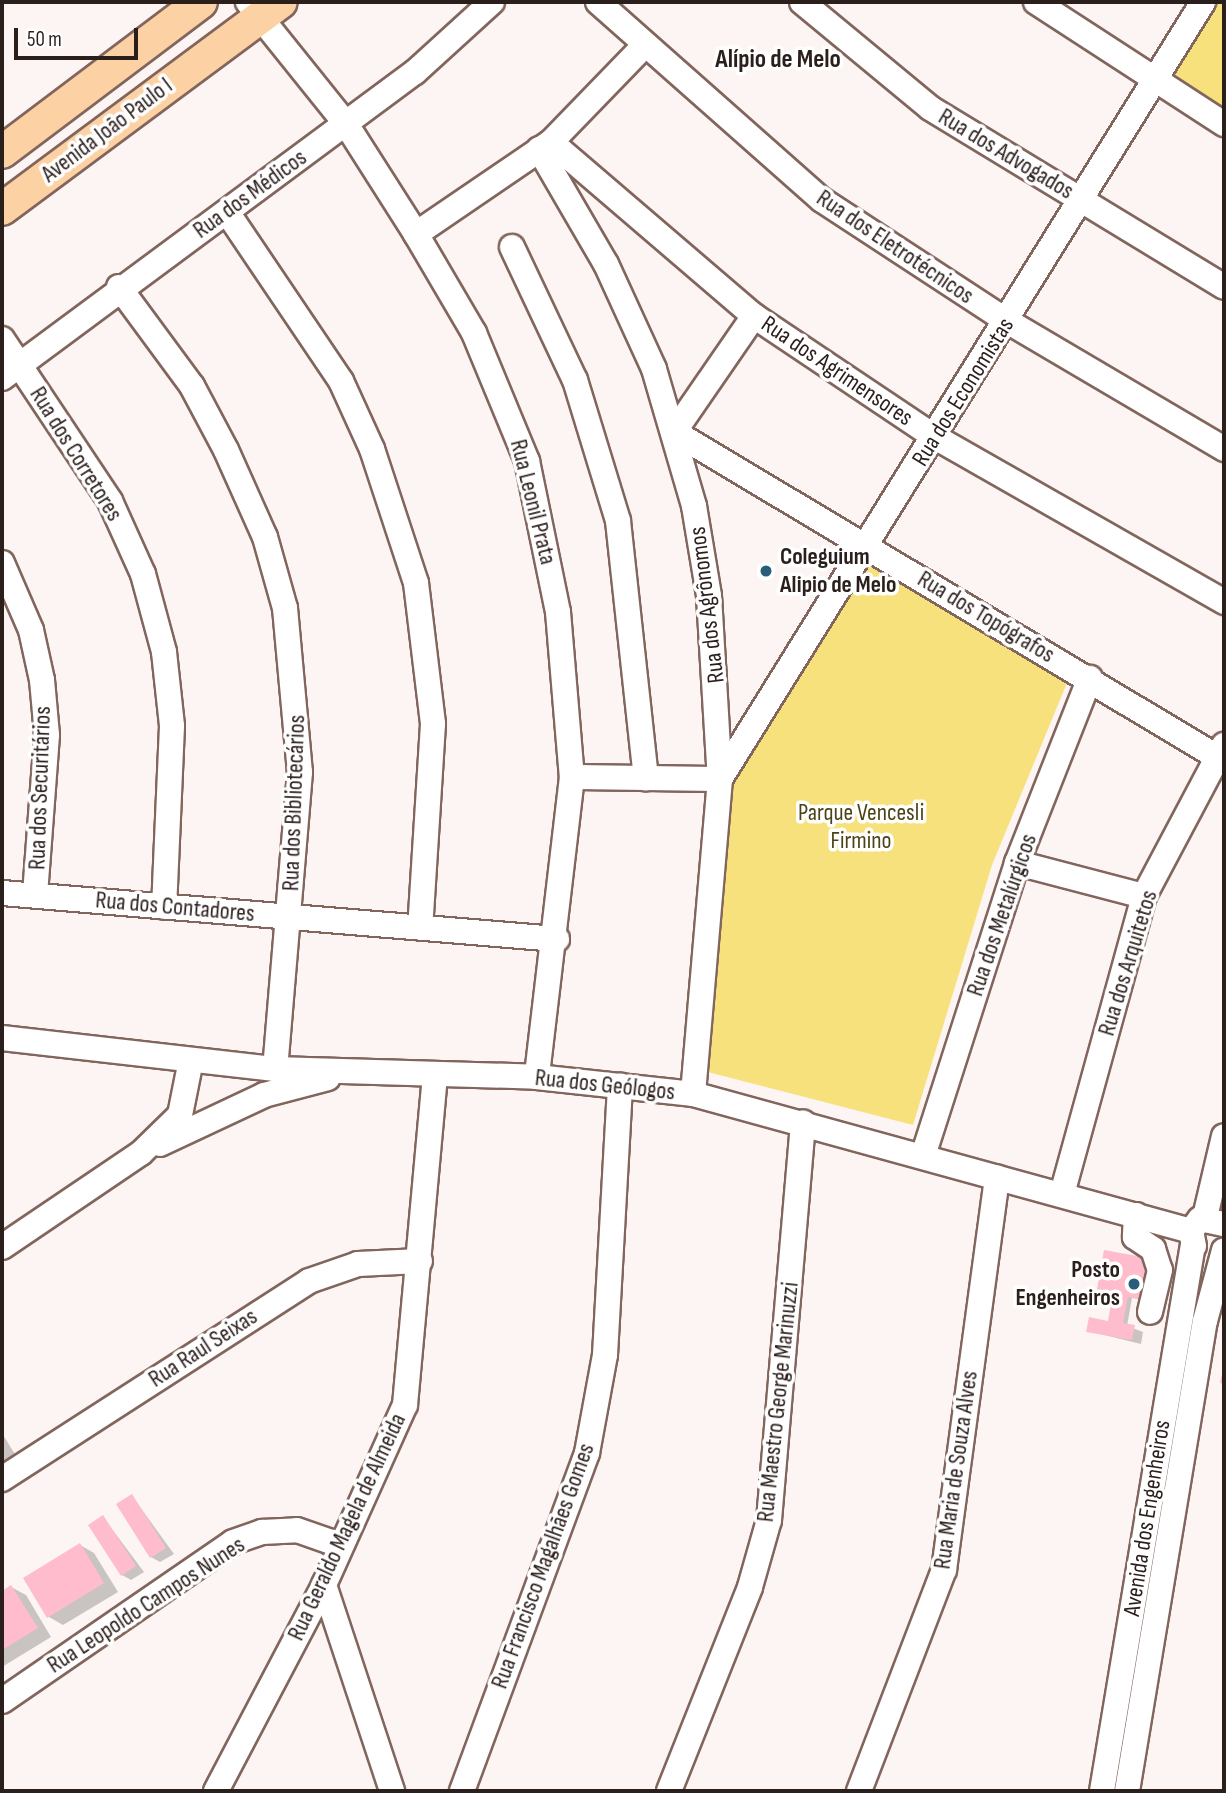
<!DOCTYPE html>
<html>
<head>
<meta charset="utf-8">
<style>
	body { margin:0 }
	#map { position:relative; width:1226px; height:1793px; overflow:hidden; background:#fcf5f3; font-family:"Sofia Sans Condensed",sans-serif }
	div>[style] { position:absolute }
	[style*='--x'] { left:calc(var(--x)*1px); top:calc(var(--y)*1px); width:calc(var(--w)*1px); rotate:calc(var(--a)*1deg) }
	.green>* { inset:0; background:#f6e17c }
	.shadow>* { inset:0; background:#0003 }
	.building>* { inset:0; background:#febccc }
	.roads { filter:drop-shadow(2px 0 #82655d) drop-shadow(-2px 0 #82655d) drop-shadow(0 2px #82655d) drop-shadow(0 -2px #82655d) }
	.minor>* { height:24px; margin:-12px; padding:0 12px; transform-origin:12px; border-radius:12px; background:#fff }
	.major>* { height:32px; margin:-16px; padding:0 16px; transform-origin:16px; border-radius:16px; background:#fcd1a4 }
	.dots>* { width:19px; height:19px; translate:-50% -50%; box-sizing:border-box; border:4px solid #fff; border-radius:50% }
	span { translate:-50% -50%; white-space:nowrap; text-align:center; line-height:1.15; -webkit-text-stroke:7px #fff; paint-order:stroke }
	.street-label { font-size:24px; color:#2b1f1c }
	.poi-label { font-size:24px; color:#2b1f1c; font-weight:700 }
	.left { translate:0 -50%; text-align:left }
	.right { translate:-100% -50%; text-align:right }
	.park-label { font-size:24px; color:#4c4316 }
	.neighbourhood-label { font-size:26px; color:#2b1f1c; font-weight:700 }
	.frame { position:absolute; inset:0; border:4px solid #2b1f1c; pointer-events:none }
	.scale { position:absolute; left:14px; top:28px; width:124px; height:32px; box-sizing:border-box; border:4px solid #2b1f1c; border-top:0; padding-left:9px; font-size:21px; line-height:24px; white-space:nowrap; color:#2b1f1c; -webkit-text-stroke:5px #fff; paint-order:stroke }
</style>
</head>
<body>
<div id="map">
	<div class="green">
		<i style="clip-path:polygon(1202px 2px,1224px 2px,1224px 126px,1157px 84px)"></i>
		<i style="clip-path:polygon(869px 557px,1069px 678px,992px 865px,913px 1125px,704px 1071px,727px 783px)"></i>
	</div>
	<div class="shadow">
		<i style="clip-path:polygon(1105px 1252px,1150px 1301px,1132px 1298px,1127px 1326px,1143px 1332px,1141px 1344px,1088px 1331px,1109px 1323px,1114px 1298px,1098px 1294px)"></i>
		<i style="clip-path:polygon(2px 1433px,16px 1456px,2px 1465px)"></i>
		<i style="clip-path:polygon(132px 1496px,174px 1554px,160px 1562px,151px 1557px)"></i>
		<i style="clip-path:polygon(103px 1517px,144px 1572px,131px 1580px,122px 1575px)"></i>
		<i style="clip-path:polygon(80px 1545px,94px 1553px,118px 1592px,63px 1625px,49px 1617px,25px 1579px)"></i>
		<i style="clip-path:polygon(11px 1587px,26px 1595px,51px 1637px,2px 1667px,2px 1593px)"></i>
	</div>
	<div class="building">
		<i style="clip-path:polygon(1104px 1250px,1154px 1259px,1146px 1300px,1128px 1297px,1123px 1323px,1135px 1325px,1132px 1340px,1086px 1332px,1089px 1317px,1108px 1321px,1112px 1298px,1096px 1295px)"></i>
		<i style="clip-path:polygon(1224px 1365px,1224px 1384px,1220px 1383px)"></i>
		<i style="clip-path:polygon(132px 1494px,166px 1548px,150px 1558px,116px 1504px)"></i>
		<i style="clip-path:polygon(103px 1515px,136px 1566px,121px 1576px,88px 1525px)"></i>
		<i style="clip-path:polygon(80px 1543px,104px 1583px,47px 1618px,23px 1578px)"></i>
		<i style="clip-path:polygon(11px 1585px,38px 1628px,2px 1650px,2px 1591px)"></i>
	</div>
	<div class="roads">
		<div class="minor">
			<i style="--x:248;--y:2;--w:156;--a:51.2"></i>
			<i style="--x:346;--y:124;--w:130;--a:57.5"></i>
			<i style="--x:416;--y:234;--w:115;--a:59.6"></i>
			<i style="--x:474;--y:333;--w:139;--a:67.5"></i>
			<i style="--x:527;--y:461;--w:154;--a:78.4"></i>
			<i style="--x:558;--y:612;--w:166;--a:85.2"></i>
			<i style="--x:572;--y:777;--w:302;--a:96.7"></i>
			<i style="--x:598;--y:2;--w:299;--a:41.5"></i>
			<i style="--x:822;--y:200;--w:221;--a:33.2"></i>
			<i style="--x:1007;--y:321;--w:252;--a:30.5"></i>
			<i style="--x:802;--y:2;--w:166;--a:39.6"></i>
			<i style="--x:930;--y:108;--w:344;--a:31.3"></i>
			<i style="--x:1036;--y:2;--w:224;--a:33"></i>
			<i style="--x:551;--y:142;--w:267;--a:40.6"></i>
			<i style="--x:754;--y:316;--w:218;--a:33.8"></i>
			<i style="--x:935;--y:437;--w:333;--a:29.7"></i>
			<i style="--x:539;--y:149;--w:133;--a:59.8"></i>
			<i style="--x:606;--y:264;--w:115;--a:65.4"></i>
			<i style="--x:654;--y:369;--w:143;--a:73.7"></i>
			<i style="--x:694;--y:506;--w:91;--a:80.5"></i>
			<i style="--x:709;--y:596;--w:183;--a:86.6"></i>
			<i style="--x:720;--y:779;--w:316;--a:94.9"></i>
			<i style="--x:227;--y:212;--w:204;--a:56"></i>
			<i style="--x:341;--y:381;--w:75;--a:65.5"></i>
			<i style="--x:372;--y:449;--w:141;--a:71.8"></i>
			<i style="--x:416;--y:583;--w:142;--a:83.1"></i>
			<i style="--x:433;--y:724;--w:204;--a:93.6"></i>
			<i style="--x:416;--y:234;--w:163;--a:-34.3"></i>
			<i style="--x:551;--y:142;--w:135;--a:-45.9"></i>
			<i style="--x:512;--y:247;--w:147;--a:64.7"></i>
			<i style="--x:575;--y:380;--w:147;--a:73"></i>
			<i style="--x:618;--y:521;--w:259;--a:83.8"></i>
			<i style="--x:119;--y:287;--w:123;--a:53.6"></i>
			<i style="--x:192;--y:386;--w:72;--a:62"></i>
			<i style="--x:226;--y:450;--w:95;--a:65.9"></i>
			<i style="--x:265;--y:537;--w:74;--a:74.3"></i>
			<i style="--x:285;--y:608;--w:165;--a:84.8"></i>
			<i style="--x:300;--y:772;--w:298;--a:94.8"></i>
			<i style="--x:2;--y:339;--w:195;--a:56.3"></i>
			<i style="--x:110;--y:501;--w:80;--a:65.7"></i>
			<i style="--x:143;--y:574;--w:81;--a:74.9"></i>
			<i style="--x:164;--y:652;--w:74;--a:83.8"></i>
			<i style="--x:172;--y:726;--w:181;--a:92.5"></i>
			<i style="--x:2;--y:378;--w:514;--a:-36.54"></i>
			<i style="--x:415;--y:72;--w:104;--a:-42.3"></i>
			<i style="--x:674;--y:432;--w:641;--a:30.89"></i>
			<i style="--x:674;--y:432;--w:141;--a:-55.4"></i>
			<i style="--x:2;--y:563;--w:73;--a:66.6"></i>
			<i style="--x:31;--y:630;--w:51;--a:77.6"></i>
			<i style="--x:42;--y:680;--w:55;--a:84.8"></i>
			<i style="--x:47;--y:735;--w:159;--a:94.3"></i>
			<i style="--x:572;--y:777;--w:148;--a:0.8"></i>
			<i style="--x:720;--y:779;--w:915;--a:-58.13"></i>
			<i style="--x:1017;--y:863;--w:131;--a:14.6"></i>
			<i style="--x:2;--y:893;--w:557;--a:4.74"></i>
			<i style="--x:2;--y:1038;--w:275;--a:6.5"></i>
			<i style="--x:275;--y:1069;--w:262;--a:1.7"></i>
			<i style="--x:537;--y:1077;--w:157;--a:6.2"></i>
			<i style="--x:693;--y:1094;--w:517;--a:15.38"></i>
			<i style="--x:160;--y:1144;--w:115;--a:-25.2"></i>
			<i style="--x:264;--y:1095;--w:66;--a:-14.9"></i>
			<i style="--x:923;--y:1156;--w:308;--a:-72.2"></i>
			<i style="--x:1017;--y:863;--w:199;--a:-68.5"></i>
			<i style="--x:1062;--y:1194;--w:309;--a:-74.6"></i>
			<i style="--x:1144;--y:896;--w:171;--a:-62.1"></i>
			<i style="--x:1136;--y:1215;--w:22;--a:93"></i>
			<i style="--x:1135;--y:1237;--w:22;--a:34"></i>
			<i style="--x:1153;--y:1249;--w:22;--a:72"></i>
			<i style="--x:1160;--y:1270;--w:43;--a:103.4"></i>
			<i style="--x:1205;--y:1217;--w:83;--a:-76.8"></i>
			<i style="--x:1194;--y:1246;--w:15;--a:-101"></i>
			<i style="--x:1191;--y:1231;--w:15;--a:-53"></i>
			<i style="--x:1200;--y:1219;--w:25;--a:12"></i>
			<i style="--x:2;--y:1247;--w:168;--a:-34.1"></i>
			<i style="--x:141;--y:1153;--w:54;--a:-44.3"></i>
			<i style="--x:180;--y:1115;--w:56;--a:-78.7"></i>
			<i style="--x:2;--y:1479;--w:365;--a:-32.8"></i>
			<i style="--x:309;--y:1281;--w:52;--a:-19.1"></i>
			<i style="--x:358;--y:1264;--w:62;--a:-2.8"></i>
			<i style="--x:324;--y:1585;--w:217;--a:71.7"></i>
			<i style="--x:2;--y:1701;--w:280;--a:-34.5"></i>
			<i style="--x:233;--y:1542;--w:31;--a:-19"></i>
			<i style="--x:262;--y:1532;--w:35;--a:-3"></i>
			<i style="--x:297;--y:1530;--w:42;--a:19.3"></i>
			<i style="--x:216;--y:1791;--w:233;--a:-62.3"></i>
			<i style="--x:324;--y:1585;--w:197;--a:-65.8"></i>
			<i style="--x:405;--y:1405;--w:328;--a:-84.8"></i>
			<i style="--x:462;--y:1791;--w:360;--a:-69.7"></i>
			<i style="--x:587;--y:1453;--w:100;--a:-79.6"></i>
			<i style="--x:605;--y:1355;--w:270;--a:-86.8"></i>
			<i style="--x:669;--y:1791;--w:219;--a:-68.3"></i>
			<i style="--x:750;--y:1587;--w:70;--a:-74.2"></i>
			<i style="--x:769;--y:1520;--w:399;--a:-85.1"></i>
			<i style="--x:859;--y:1791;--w:237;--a:-69"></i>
			<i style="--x:944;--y:1570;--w:396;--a:-82.3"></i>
			<i style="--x:1102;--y:1791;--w:555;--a:-80.55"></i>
			<i style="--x:1127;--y:1791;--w:476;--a:-80.6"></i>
			<i style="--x:1205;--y:1321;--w:73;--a:-75"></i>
		</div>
		<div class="major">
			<i style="--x:2;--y:152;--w:249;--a:-37"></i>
			<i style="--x:2;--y:209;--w:347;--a:-36.6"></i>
		</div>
	</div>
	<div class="dots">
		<i style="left:766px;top:571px;background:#295d79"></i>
		<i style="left:1134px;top:1284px;background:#295d79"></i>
	</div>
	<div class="street-label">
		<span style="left:107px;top:130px;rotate:-37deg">Avenida João Paulo I</span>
		<span style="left:1006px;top:154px;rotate:31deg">Rua dos Advogados</span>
		<span style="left:250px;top:194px;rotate:-36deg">Rua dos Médicos</span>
		<span style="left:895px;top:247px;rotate:34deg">Rua dos Eletrotécnicos</span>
		<span style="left:837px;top:371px;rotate:34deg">Rua dos Agrimensores</span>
		<span style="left:963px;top:392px;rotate:-58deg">Rua dos Economistas</span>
		<span style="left:76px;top:454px;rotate:58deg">Rua dos Corretores</span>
		<span style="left:533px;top:502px;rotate:76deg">Rua Leonil Prata</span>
		<span style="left:707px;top:605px;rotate:-97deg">Rua dos Agrônomos</span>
		<span style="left:986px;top:617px;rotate:31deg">Rua dos Topógrafos</span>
		<span style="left:40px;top:788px;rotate:-88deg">Rua dos Securitários</span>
		<span style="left:294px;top:803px;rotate:-88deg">Rua dos Bibliotecários</span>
		<span style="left:175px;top:907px;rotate:5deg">Rua dos Contadores</span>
		<span style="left:1002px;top:915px;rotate:-71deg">Rua dos Metalúrgicos</span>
		<span style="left:1128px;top:963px;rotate:-73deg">Rua dos Arquitetos</span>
		<span style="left:605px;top:1085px;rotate:6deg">Rua dos Geólogos</span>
		<span style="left:203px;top:1348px;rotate:-33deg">Rua Raul Seixas</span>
		<span style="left:778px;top:1402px;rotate:-84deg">Rua Maestro George Marinuzzi</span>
		<span style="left:956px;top:1470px;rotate:-82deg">Rua Maria de Souza Alves</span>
		<span style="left:1147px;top:1518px;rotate:-81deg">Avenida dos Engenheiros</span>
		<span style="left:347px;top:1527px;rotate:-65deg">Rua Geraldo Magela de Almeida</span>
		<span style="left:543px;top:1566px;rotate:-70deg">Rua Francisco Magalhães Gomes</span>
		<span style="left:146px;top:1605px;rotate:-33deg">Rua Leopoldo Campos Nunes</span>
	</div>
	<div class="poi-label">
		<span class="left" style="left:780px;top:571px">Coleguium<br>Alipio de Melo</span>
		<span class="right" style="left:1120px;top:1284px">Posto<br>Engenheiros</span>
	</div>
	<div class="park-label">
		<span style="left:861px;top:827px">Parque Vencesli<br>Firmino</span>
	</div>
	<div class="neighbourhood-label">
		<span style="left:778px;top:60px">Alípio de Melo</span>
	</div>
	<div class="frame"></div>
	<div class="scale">50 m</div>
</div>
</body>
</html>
